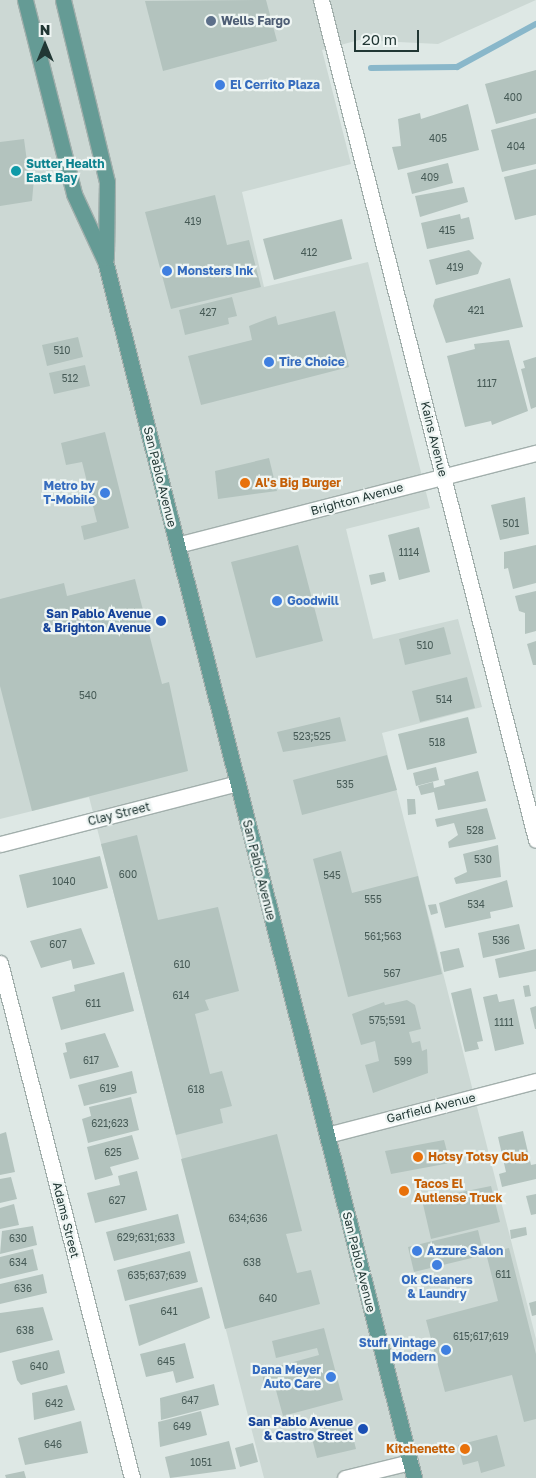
<!DOCTYPE html>
<html>
<head>
<meta charset="utf-8">
<style>
	body { margin:0 }
	#map { position:relative; width:536px; height:1478px; overflow:hidden; background:#dee8e5; font-family:"Golos Text",sans-serif }
	div>[style] { position:absolute }
	[style*='--x'] { left:calc(var(--x)*1px); top:calc(var(--y)*1px); width:calc(var(--w)*1px); rotate:calc(var(--a)*1deg) }
	.built>* { inset:0; background:#ccd8d4 }
	.stream>* { height:6px; margin:-3px; padding:0 3px; transform-origin:3px; border-radius:3px; background:#89b7ca }
	.building>* { inset:0; background:#b3c3be }
	.roads { filter:drop-shadow(1px 0 #a2afac) drop-shadow(-1px 0 #a2afac) drop-shadow(0 1px #a2afac) drop-shadow(0 -1px #a2afac) }
	.minor>* { height:15px; margin:-7.5px; padding:0 7.5px; transform-origin:7.5px; border-radius:7.5px; background:#fff }
	.primary>* { height:15px; margin:-7.5px; padding:0 7.5px; transform-origin:7.5px; border-radius:7.5px; background:#659b95 }
	.dots>* { width:14px; height:14px; translate:-50% -50%; box-sizing:border-box; border:2px solid #eef5f3; border-radius:50% }
	span { translate:-50% -50%; white-space:nowrap; text-align:center; line-height:1.15; -webkit-text-stroke:4.5px #eef5f3; paint-order:stroke }
	.number-label { font-size:10px; color:#465a56 }
	.number-label span { -webkit-text-stroke-width:0 }
	.service-label { font-size:12px; color:#4e5e75; font-weight:700 }
	.left { translate:0 -50%; text-align:left }
	.shop-label { font-size:12px; color:#366cbe; font-weight:700 }
	.right { translate:-100% -50%; text-align:right }
	.culture-label { font-size:12px; color:#0d838f; font-weight:700 }
	.street-label { font-size:12px; color:#213734 }
	.food-label { font-size:12px; color:#c56008; font-weight:700 }
	.transit-label { font-size:12px; color:#164399; font-weight:700 }
	.north { position:absolute; left:20px; top:20px; width:50px; height:50px; -webkit-text-stroke:4px #eef5f3; paint-order:stroke; rotate:0deg; font-size:14px; font-weight:700; line-height:20px; text-align:center; color:#213734 }
	.north::after { content:''; display:block; margin:auto; width:18px; height:22px; background:#213734; clip-path:polygon(50% 0,100% 100%,50% 72%,0 100%) }
	.scale { position:absolute; left:354px; top:30px; width:65px; height:22px; box-sizing:border-box; border:2px solid #213734; border-top:0; padding-left:6px; font-size:15px; line-height:18px; white-space:nowrap; color:#213734; -webkit-text-stroke:4px #eef5f3; paint-order:stroke }
</style>
</head>
<body>
<div id="map">
	<div class="built">
		<i style="clip-path:polygon(0 0,536px 0,438px 44px,359px 40px,322px 50px,351px 164px,242px 192px,264px 287px,368px 262px,430px 508px,346px 529px,373px 639px,458px 619px,482px 707px,382px 733px,536px 1339px,536px 1478px,264px 1478px,89px 797px,0 819px)"></i>
	</div>
	<div class="stream">
		<i style="--x:371;--y:68;--w:86;--a:-0.7"></i>
		<i style="--x:457;--y:67;--w:90;--a:-28.6"></i>
	</div>
	<div class="building">
		<i style="clip-path:polygon(266px 0,277px 41px,163px 71px,145px 1px)"></i>
		<i style="clip-path:polygon(536px 70px,536px 113px,496px 124px,485px 84px)"></i>
		<i style="clip-path:polygon(468px 104px,479px 150px,398px 170px,392px 147px,401px 146px,398px 119px,420px 113px,421px 119px)"></i>
		<i style="clip-path:polygon(536px 118px,536px 164px,502px 172px,491px 130px)"></i>
		<i style="clip-path:polygon(24px 139px,28px 169px,34px 178px,32px 201px,0 206px,0 142px)"></i>
		<i style="clip-path:polygon(448px 163px,453px 183px,412px 194px,407px 173px)"></i>
		<i style="clip-path:polygon(536px 169px,536px 215px,515px 220px,504px 177px)"></i>
		<i style="clip-path:polygon(464px 187px,468px 202px,420px 217px,415px 196px)"></i>
		<i style="clip-path:polygon(215px 195px,227px 245px,249px 240px,261px 287px,171px 309px,145px 212px)"></i>
		<i style="clip-path:polygon(460px 214px,461px 219px,469px 217px,474px 239px,427px 249px,421px 223px)"></i>
		<i style="clip-path:polygon(342px 219px,352px 259px,274px 280px,263px 239px)"></i>
		<i style="clip-path:polygon(469px 250px,482px 263px,478px 274px,436px 285px,429px 260px)"></i>
		<i style="clip-path:polygon(510px 278px,523px 327px,446px 343px,433px 306px,435px 299px)"></i>
		<i style="clip-path:polygon(232px 297px,237px 316px,228px 318px,229px 324px,185px 335px,179px 310px)"></i>
		<i style="clip-path:polygon(335px 311px,349px 367px,201px 405px,188px 356px,252px 340px,249px 326px,267px 319px,276px 316px,278px 325px)"></i>
		<i style="clip-path:polygon(78px 337px,83px 357px,47px 366px,42px 345px)"></i>
		<i style="clip-path:polygon(509px 340px,528px 411px,492px 425px,491px 421px,465px 427px,447px 356px,475px 349px,474px 344px)"></i>
		<i style="clip-path:polygon(536px 357px,536px 407px,531px 409px,521px 369px,525px 368px,523px 361px)"></i>
		<i style="clip-path:polygon(85px 365px,90px 386px,54px 394px,49px 373px)"></i>
		<i style="clip-path:polygon(105px 432px,129px 528px,84px 540px,81px 526px,97px 522px,82px 462px,66px 465px,61px 443px)"></i>
		<i style="clip-path:polygon(269px 458px,277px 491px,218px 499px,215px 471px)"></i>
		<i style="clip-path:polygon(525px 497px,529px 534px,500px 540px,491px 505px)"></i>
		<i style="clip-path:polygon(419px 527px,430px 572px,399px 580px,388px 535px)"></i>
		<i style="clip-path:polygon(298px 545px,323px 641px,256px 658px,231px 562px)"></i>
		<i style="clip-path:polygon(536px 545px,536px 583px,513px 589px,508px 568px,504px 569px,504px 552px)"></i>
		<i style="clip-path:polygon(384px 572px,386px 581px,371px 585px,369px 575px)"></i>
		<i style="clip-path:polygon(135px 579px,162px 684px,169px 682px,188px 771px,32px 811px,0 686px,0 599px,64px 583px,67px 596px)"></i>
		<i style="clip-path:polygon(536px 591px,536px 631px,525px 634px,525px 613px,519px 611px,515px 596px)"></i>
		<i style="clip-path:polygon(444px 627px,451px 654px,405px 665px,399px 639px)"></i>
		<i style="clip-path:polygon(536px 641px,536px 665px,533px 665px,527px 644px)"></i>
		<i style="clip-path:polygon(467px 677px,475px 708px,420px 722px,412px 691px)"></i>
		<i style="clip-path:polygon(340px 717px,346px 741px,283px 752px,277px 732px)"></i>
		<i style="clip-path:polygon(468px 717px,477px 753px,407px 770px,398px 734px)"></i>
		<i style="clip-path:polygon(387px 755px,397px 790px,302px 815px,293px 780px)"></i>
		<i style="clip-path:polygon(436px 767px,439px 780px,416px 786px,413px 773px)"></i>
		<i style="clip-path:polygon(478px 771px,486px 801px,438px 810px,434px 792px,421px 795px,418px 786px,433px 782px,434px 788px,445px 785px,444px 780px)"></i>
		<i style="clip-path:polygon(407px 799px,415px 799px,416px 814px,408px 815px)"></i>
		<i style="clip-path:polygon(487px 808px,496px 839px,449px 848px,448px 842px,458px 835px,454px 823px,437px 827px,435px 819px)"></i>
		<i style="clip-path:polygon(137px 835px,158px 920px,218px 907px,239px 991px,205px 1000px,209px 1010px,195px 1014px,210px 1074px,222px 1071px,232px 1106px,220px 1109px,223px 1123px,176px 1135px,101px 844px)"></i>
		<i style="clip-path:polygon(498px 845px,501px 877px,456px 884px,454px 878px,467px 872px,463px 854px)"></i>
		<i style="clip-path:polygon(341px 851px,352px 893px,418px 876px,442px 974px,348px 997px,313px 859px)"></i>
		<i style="clip-path:polygon(100px 856px,108px 888px,27px 908px,19px 875px)"></i>
		<i style="clip-path:polygon(507px 880px,513px 907px,490px 912px,491px 918px,445px 928px,439px 903px)"></i>
		<i style="clip-path:polygon(436px 904px,438px 913px,431px 915px,428px 905px)"></i>
		<i style="clip-path:polygon(519px 924px,525px 949px,483px 958px,478px 933px)"></i>
		<i style="clip-path:polygon(81px 928px,95px 964px,73px 969px,71px 960px,41px 968px,30px 941px)"></i>
		<i style="clip-path:polygon(459px 948px,464px 967px,444px 972px,440px 952px)"></i>
		<i style="clip-path:polygon(536px 949px,536px 971px,499px 978px,495px 959px)"></i>
		<i style="clip-path:polygon(124px 972px,134px 1011px,61px 1030px,52px 997px,75px 991px,74px 985px)"></i>
		<i style="clip-path:polygon(529px 985px,531px 996px,525px 997px,523px 986px)"></i>
		<i style="clip-path:polygon(471px 988px,483px 1041px,477px 1042px,479px 1049px,465px 1052px,451px 993px)"></i>
		<i style="clip-path:polygon(497px 994px,499px 1002px,514px 999px,524px 1044px,495px 1051px,483px 997px)"></i>
		<i style="clip-path:polygon(407px 1000px,415px 1005px,421px 1029px,409px 1032px,412px 1043px,420px 1041px,422px 1051px,427px 1049px,428px 1073px,373px 1093px,365px 1065px,379px 1061px,375px 1041px,361px 1045px,352px 1014px,384px 1002px,385px 1005px)"></i>
		<i style="clip-path:polygon(536px 1006px,536px 1029px,535px 1029px,530px 1008px)"></i>
		<i style="clip-path:polygon(105px 1033px,119px 1067px,70px 1079px,63px 1053px,67px 1052px,65px 1043px)"></i>
		<i style="clip-path:polygon(132px 1071px,137px 1093px,84px 1106px,78px 1085px)"></i>
		<i style="clip-path:polygon(131px 1097px,139px 1130px,88px 1143px,82px 1119px,91px 1116px,89px 1107px)"></i>
		<i style="clip-path:polygon(523px 1131px,531px 1165px,536px 1164px,536px 1179px,502px 1187px,499px 1174px,506px 1172px,498px 1137px)"></i>
		<i style="clip-path:polygon(6px 1132px,15px 1172px,0 1175px,0 1134px)"></i>
		<i style="clip-path:polygon(277px 1134px,302px 1231px,286px 1234px,297px 1273px,311px 1270px,320px 1304px,225px 1329px,181px 1159px)"></i>
		<i style="clip-path:polygon(132px 1135px,139px 1159px,110px 1167px,113px 1175px,95px 1180px,87px 1147px)"></i>
		<i style="clip-path:polygon(444px 1140px,450px 1163px,391px 1174px,385px 1151px)"></i>
		<i style="clip-path:polygon(137px 1171px,147px 1210px,95px 1223px,87px 1193px,120px 1185px,118px 1176px)"></i>
		<i style="clip-path:polygon(11px 1177px,17px 1199px,0 1203px,0 1179px)"></i>
		<i style="clip-path:polygon(491px 1186px,500px 1222px,431px 1239px,422px 1200px)"></i>
		<i style="clip-path:polygon(536px 1194px,536px 1214px,531px 1215px,526px 1196px)"></i>
		<i style="clip-path:polygon(14px 1204px,19px 1225px,0 1229px,0 1208px)"></i>
		<i style="clip-path:polygon(178px 1214px,185px 1243px,114px 1261px,106px 1232px)"></i>
		<i style="clip-path:polygon(33px 1226px,37px 1245px,0 1254px,2px 1231px)"></i>
		<i style="clip-path:polygon(526px 1227px,527px 1235px,511px 1239px,510px 1230px)"></i>
		<i style="clip-path:polygon(478px 1230px,484px 1255px,414px 1272px,408px 1247px)"></i>
		<i style="clip-path:polygon(509px 1248px,536px 1354px,536px 1419px,524px 1422px,512px 1375px,445px 1392px,426px 1320px,498px 1301px,486px 1253px)"></i>
		<i style="clip-path:polygon(33px 1249px,38px 1270px,0 1279px,0 1257px)"></i>
		<i style="clip-path:polygon(190px 1251px,198px 1282px,125px 1301px,117px 1270px)"></i>
		<i style="clip-path:polygon(43px 1274px,47px 1293px,0 1304px,0 1284px)"></i>
		<i style="clip-path:polygon(202px 1287px,210px 1318px,139px 1346px,129px 1305px)"></i>
		<i style="clip-path:polygon(536px 1301px,536px 1315px,532px 1316px,529px 1303px)"></i>
		<i style="clip-path:polygon(43px 1307px,53px 1340px,0 1353px,0 1313px)"></i>
		<i style="clip-path:polygon(324px 1328px,343px 1400px,283px 1416px,274px 1383px,265px 1386px,261px 1371px,319px 1355px,317px 1348px,276px 1358px,272px 1341px)"></i>
		<i style="clip-path:polygon(185px 1343px,194px 1378px,176px 1383px,173px 1371px,146px 1377px,140px 1354px)"></i>
		<i style="clip-path:polygon(59px 1350px,65px 1373px,21px 1385px,17px 1380px,12px 1361px)"></i>
		<i style="clip-path:polygon(214px 1384px,219px 1405px,161px 1420px,160px 1398px)"></i>
		<i style="clip-path:polygon(67px 1385px,75px 1410px,34px 1420px,32px 1393px)"></i>
		<i style="clip-path:polygon(201px 1411px,207px 1435px,160px 1447px,158px 1422px)"></i>
		<i style="clip-path:polygon(348px 1417px,356px 1449px,317px 1458px,309px 1427px)"></i>
		<i style="clip-path:polygon(81px 1421px,88px 1453px,25px 1465px,18px 1438px)"></i>
		<i style="clip-path:polygon(497px 1435px,505px 1466px,481px 1473px,478px 1461px,463px 1465px,458px 1445px)"></i>
		<i style="clip-path:polygon(229px 1441px,236px 1469px,170px 1478px,165px 1457px)"></i>
		<i style="clip-path:polygon(253px 1443px,258px 1462px,240px 1467px,235px 1448px)"></i>
		<i style="clip-path:polygon(24px 1471px,26px 1478px,6px 1478px,5px 1475px)"></i>
	</div>
	<div class="roads">
		<div class="minor">
			<i style="--x:321;--y:0;--w:867;--a:75.64"></i>
			<i style="--x:177;--y:545;--w:371;--a:-14.4"></i>
			<i style="--x:0;--y:844;--w:245;--a:-14.4"></i>
			<i style="--x:0;--y:963;--w:532;--a:75.62"></i>
			<i style="--x:327;--y:1135;--w:216;--a:-14.5"></i>
			<i style="--x:345;--y:1478;--w:67;--a:-13.8"></i>
		</div>
		<div class="primary">
			<i style="--x:25;--y:0;--w:200;--a:75.8"></i>
			<i style="--x:74;--y:194;--w:74;--a:65.2"></i>
			<i style="--x:105;--y:261;--w:1256;--a:75.75"></i>
			<i style="--x:63;--y:0;--w:187;--a:76.4"></i>
			<i style="--x:107;--y:182;--w:76;--a:90.8"></i>
		</div>
	</div>
	<div class="dots">
		<i style="left:211px;top:21px;background:#5c6f8a"></i>
		<i style="left:220px;top:85px;background:#3f7fe0"></i>
		<i style="left:16px;top:171px;background:#0f9aa8"></i>
		<i style="left:167px;top:271px;background:#3f7fe0"></i>
		<i style="left:269px;top:362px;background:#3f7fe0"></i>
		<i style="left:245px;top:483px;background:#e8710a"></i>
		<i style="left:105px;top:493px;background:#3f7fe0"></i>
		<i style="left:277px;top:601px;background:#3f7fe0"></i>
		<i style="left:161px;top:621px;background:#1a4fb4"></i>
		<i style="left:418px;top:1157px;background:#e8710a"></i>
		<i style="left:404px;top:1191px;background:#e8710a"></i>
		<i style="left:417px;top:1251px;background:#3f7fe0"></i>
		<i style="left:437px;top:1265px;background:#3f7fe0"></i>
		<i style="left:446px;top:1350px;background:#3f7fe0"></i>
		<i style="left:331px;top:1377px;background:#3f7fe0"></i>
		<i style="left:363px;top:1429px;background:#1a4fb4"></i>
		<i style="left:465px;top:1449px;background:#e8710a"></i>
	</div>
	<div class="number-label">
		<span style="left:513px;top:98px">400</span>
		<span style="left:438px;top:139px">405</span>
		<span style="left:516px;top:147px">404</span>
		<span style="left:430px;top:178px">409</span>
		<span style="left:193px;top:222px">419</span>
		<span style="left:447px;top:231px">415</span>
		<span style="left:309px;top:253px">412</span>
		<span style="left:455px;top:268px">419</span>
		<span style="left:476px;top:311px">421</span>
		<span style="left:208px;top:313px">427</span>
		<span style="left:62px;top:351px">510</span>
		<span style="left:70px;top:379px">512</span>
		<span style="left:487px;top:384px">1117</span>
		<span style="left:511px;top:524px">501</span>
		<span style="left:409px;top:553px">1114</span>
		<span style="left:425px;top:646px">510</span>
		<span style="left:88px;top:696px">540</span>
		<span style="left:444px;top:700px">514</span>
		<span style="left:312px;top:737px">523;525</span>
		<span style="left:437px;top:743px">518</span>
		<span style="left:345px;top:785px">535</span>
		<span style="left:475px;top:831px">528</span>
		<span style="left:483px;top:860px">530</span>
		<span style="left:128px;top:875px">600</span>
		<span style="left:332px;top:876px">545</span>
		<span style="left:64px;top:882px">1040</span>
		<span style="left:373px;top:900px">555</span>
		<span style="left:476px;top:905px">534</span>
		<span style="left:383px;top:937px">561;563</span>
		<span style="left:501px;top:941px">536</span>
		<span style="left:58px;top:945px">607</span>
		<span style="left:182px;top:965px">610</span>
		<span style="left:392px;top:974px">567</span>
		<span style="left:181px;top:996px">614</span>
		<span style="left:93px;top:1004px">611</span>
		<span style="left:387px;top:1021px">575;591</span>
		<span style="left:504px;top:1023px">1111</span>
		<span style="left:91px;top:1061px">617</span>
		<span style="left:403px;top:1062px">599</span>
		<span style="left:108px;top:1089px">619</span>
		<span style="left:196px;top:1090px">618</span>
		<span style="left:110px;top:1124px">621;623</span>
		<span style="left:113px;top:1153px">625</span>
		<span style="left:117px;top:1201px">627</span>
		<span style="left:248px;top:1219px">634;636</span>
		<span style="left:146px;top:1238px">629;631;633</span>
		<span style="left:18px;top:1239px">630</span>
		<span style="left:18px;top:1263px">634</span>
		<span style="left:252px;top:1263px">638</span>
		<span style="left:503px;top:1275px">611</span>
		<span style="left:157px;top:1276px">635;637;639</span>
		<span style="left:23px;top:1289px">636</span>
		<span style="left:268px;top:1299px">640</span>
		<span style="left:169px;top:1312px">641</span>
		<span style="left:25px;top:1331px">638</span>
		<span style="left:481px;top:1337px">615;617;619</span>
		<span style="left:166px;top:1362px">645</span>
		<span style="left:39px;top:1367px">640</span>
		<span style="left:190px;top:1401px">647</span>
		<span style="left:54px;top:1404px">642</span>
		<span style="left:182px;top:1427px">649</span>
		<span style="left:53px;top:1445px">646</span>
		<span style="left:201px;top:1463px">1051</span>
	</div>
	<div class="service-label">
		<span class="left" style="left:221px;top:21px">Wells Fargo</span>
	</div>
	<div class="shop-label">
		<span class="left" style="left:230px;top:85px">El Cerrito Plaza</span>
		<span class="left" style="left:177px;top:271px">Monsters Ink</span>
		<span class="left" style="left:279px;top:362px">Tire Choice</span>
		<span class="right" style="left:95px;top:493px">Metro by<br>T-Mobile</span>
		<span class="left" style="left:287px;top:601px">Goodwill</span>
		<span class="left" style="left:427px;top:1251px">Azzure Salon</span>
		<span style="left:437px;top:1287px">Ok Cleaners<br>&amp; Laundry</span>
		<span class="right" style="left:436px;top:1350px">Stuff Vintage<br>Modern</span>
		<span class="right" style="left:321px;top:1377px">Dana Meyer<br>Auto Care</span>
	</div>
	<div class="culture-label">
		<span class="left" style="left:26px;top:171px">Sutter Health<br>East Bay</span>
	</div>
	<div class="street-label">
		<span style="left:434px;top:439px;rotate:76deg">Kains Avenue</span>
		<span style="left:160px;top:477px;rotate:76deg">San Pablo Avenue</span>
		<span style="left:357px;top:499px;rotate:-15deg">Brighton Avenue</span>
		<span style="left:119px;top:814px;rotate:-14deg">Clay Street</span>
		<span style="left:259px;top:870px;rotate:76deg">San Pablo Avenue</span>
		<span style="left:431px;top:1108px;rotate:-14deg">Garfield Avenue</span>
		<span style="left:66px;top:1220px;rotate:76deg">Adams Street</span>
		<span style="left:359px;top:1262px;rotate:76deg">San Pablo Avenue</span>
	</div>
	<div class="food-label">
		<span class="left" style="left:255px;top:483px">Al's Big Burger</span>
		<span class="left" style="left:428px;top:1157px">Hotsy Totsy Club</span>
		<span class="left" style="left:414px;top:1191px">Tacos El<br>Autlense Truck</span>
		<span class="right" style="left:455px;top:1449px">Kitchenette</span>
	</div>
	<div class="transit-label">
		<span class="right" style="left:151px;top:621px">San Pablo Avenue<br>&amp; Brighton Avenue</span>
		<span class="right" style="left:353px;top:1429px">San Pablo Avenue<br>&amp; Castro Street</span>
	</div>
	<div class="north">N</div>
	<div class="scale">20 m</div>
</div>
</body>
</html>
